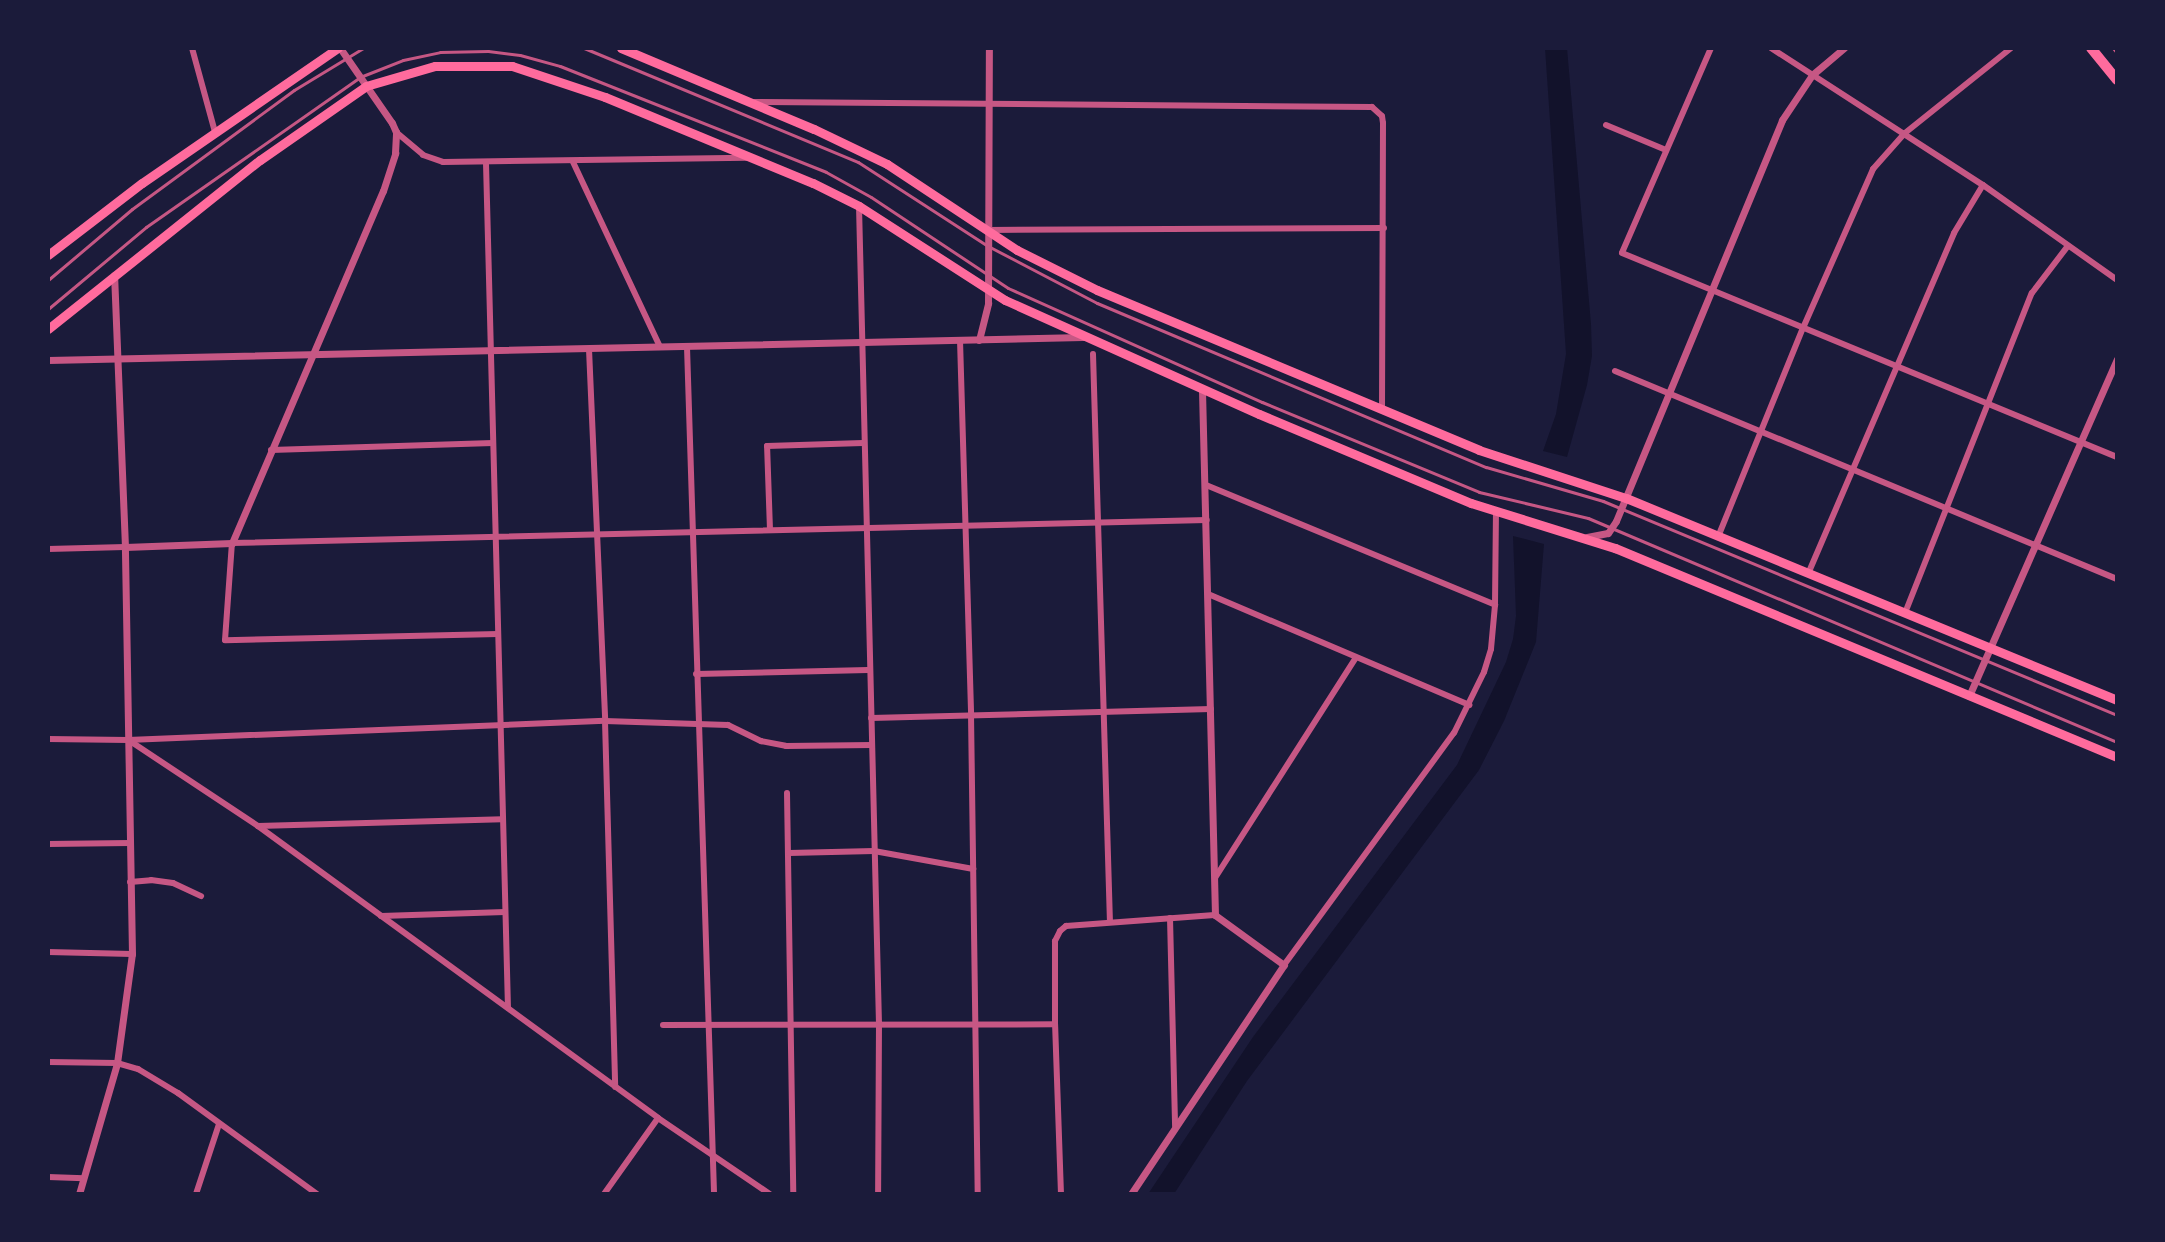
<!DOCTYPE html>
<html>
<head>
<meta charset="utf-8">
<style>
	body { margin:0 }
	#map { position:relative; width:2165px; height:1242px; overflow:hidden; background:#1b1b3a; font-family:"Asap Condensed",sans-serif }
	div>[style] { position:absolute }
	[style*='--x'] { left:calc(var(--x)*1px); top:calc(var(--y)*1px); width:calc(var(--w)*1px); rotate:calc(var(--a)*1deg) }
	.water>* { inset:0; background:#12122b }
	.service>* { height:3px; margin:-1.5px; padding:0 1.5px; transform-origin:1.5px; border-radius:1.5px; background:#c65784 }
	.minor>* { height:6px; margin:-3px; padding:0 3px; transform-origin:3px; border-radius:3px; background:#c65784 }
	.tertiary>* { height:7px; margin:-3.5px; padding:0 3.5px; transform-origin:3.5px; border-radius:3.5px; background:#c65784 }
	.primary>* { height:9px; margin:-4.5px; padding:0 4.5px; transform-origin:4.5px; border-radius:4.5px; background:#ff6b9d }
	.trunk>* { height:10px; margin:-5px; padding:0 5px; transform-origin:5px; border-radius:5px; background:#ff6b9d }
	span { translate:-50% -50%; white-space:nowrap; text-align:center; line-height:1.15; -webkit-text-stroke:8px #1b1b3a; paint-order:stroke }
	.frame { position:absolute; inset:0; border:50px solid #1b1b3a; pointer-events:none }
</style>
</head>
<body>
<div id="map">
	<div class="water">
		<i style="clip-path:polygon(1545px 48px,1567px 48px,1591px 324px,1592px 356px,1587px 385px,1567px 457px,1543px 451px,1556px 414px,1566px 354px)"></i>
		<i style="clip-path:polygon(1513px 536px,1544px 544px,1536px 642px,1504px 721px,1479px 770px,1247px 1081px,1174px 1194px,1148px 1194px,1253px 1037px,1457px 765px,1506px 662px,1513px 639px,1516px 616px)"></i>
	</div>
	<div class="service">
		<i style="--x:584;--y:48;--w:297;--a:22.6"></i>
		<i style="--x:858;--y:162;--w:155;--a:32.9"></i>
		<i style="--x:988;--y:246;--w:123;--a:27.6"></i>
		<i style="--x:1097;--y:303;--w:422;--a:22.9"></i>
		<i style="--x:1486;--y:467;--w:122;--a:16.2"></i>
		<i style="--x:1603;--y:501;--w:557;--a:22.6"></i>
		<i style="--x:2113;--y:48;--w:6;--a:51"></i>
		<i style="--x:48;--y:280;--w:110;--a:-40.2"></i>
		<i style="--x:132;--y:209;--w:201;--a:-36.3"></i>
		<i style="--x:294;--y:90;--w:81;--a:-31.3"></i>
		<i style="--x:48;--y:309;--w:128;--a:-39.9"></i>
		<i style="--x:146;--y:227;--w:261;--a:-35"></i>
		<i style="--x:360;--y:77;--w:46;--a:-21.6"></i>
		<i style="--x:403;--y:60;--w:38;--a:-12"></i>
		<i style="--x:440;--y:52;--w:48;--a:-1.2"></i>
		<i style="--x:488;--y:51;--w:32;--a:7"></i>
		<i style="--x:520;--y:55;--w:41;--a:15.4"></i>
		<i style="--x:560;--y:66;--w:286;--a:21.7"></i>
		<i style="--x:826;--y:172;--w:51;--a:29.1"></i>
		<i style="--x:871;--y:197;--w:164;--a:33.6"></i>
		<i style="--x:1008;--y:288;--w:278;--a:24.2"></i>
		<i style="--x:1262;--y:402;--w:235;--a:22.5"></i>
		<i style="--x:1479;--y:492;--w:112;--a:13.4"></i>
		<i style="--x:1588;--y:518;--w:574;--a:22.95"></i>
	</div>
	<div class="minor">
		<i style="--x:192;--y:48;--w:87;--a:74.7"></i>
		<i style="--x:1711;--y:48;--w:223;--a:113.5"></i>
		<i style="--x:1622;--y:253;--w:535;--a:22.4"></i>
		<i style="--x:1771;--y:48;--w:252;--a:32.9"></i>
		<i style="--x:1983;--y:185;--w:164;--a:35.3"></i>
		<i style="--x:755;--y:102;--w:617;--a:0.46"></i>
		<i style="--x:1372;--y:107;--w:13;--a:42"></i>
		<i style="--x:1382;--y:116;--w:7;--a:82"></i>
		<i style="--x:1383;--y:123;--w:287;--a:90.2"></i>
		<i style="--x:1606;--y:125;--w:65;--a:22.6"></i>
		<i style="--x:396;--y:132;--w:35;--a:40"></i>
		<i style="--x:423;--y:155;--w:21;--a:19"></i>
		<i style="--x:443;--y:162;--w:304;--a:-0.8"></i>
		<i style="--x:573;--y:162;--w:204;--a:64.8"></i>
		<i style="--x:486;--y:163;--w:845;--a:88.51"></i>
		<i style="--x:859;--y:206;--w:817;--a:88.6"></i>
		<i style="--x:879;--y:1023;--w:171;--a:90.3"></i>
		<i style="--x:988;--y:230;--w:396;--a:-0.3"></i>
		<i style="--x:960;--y:340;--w:374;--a:88.3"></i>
		<i style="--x:971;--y:714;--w:480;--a:89.2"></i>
		<i style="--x:687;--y:347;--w:847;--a:88.17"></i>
		<i style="--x:589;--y:349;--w:372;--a:87.5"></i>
		<i style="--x:605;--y:721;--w:366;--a:88.4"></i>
		<i style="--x:1093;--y:354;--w:568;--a:88.29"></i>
		<i style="--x:1615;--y:371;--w:543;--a:22.51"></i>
		<i style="--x:271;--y:450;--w:222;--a:-1.8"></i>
		<i style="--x:1206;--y:485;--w:313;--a:22.5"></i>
		<i style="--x:770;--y:530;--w:84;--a:-92"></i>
		<i style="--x:767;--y:446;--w:96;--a:-1.8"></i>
		<i style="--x:1718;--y:537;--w:226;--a:-67.9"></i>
		<i style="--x:1803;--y:328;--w:174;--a:-66.2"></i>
		<i style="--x:1873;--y:169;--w:48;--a:-48.4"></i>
		<i style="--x:1905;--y:133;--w:136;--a:-38.7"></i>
		<i style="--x:48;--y:549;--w:77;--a:-1.5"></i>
		<i style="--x:1808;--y:574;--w:371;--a:-66.8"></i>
		<i style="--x:1954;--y:233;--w:56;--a:-58.9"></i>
		<i style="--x:1208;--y:594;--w:284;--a:23"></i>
		<i style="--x:1905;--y:613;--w:344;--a:-68.4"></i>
		<i style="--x:2032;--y:293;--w:58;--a:-52.7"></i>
		<i style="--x:498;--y:634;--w:273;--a:178.7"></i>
		<i style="--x:225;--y:640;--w:97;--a:-85.9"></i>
		<i style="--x:232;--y:543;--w:975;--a:-1.35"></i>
		<i style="--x:696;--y:674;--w:172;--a:-1.3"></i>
		<i style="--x:871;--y:718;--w:340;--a:-1.5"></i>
		<i style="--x:48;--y:739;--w:80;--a:0.7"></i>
		<i style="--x:128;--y:740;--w:477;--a:-2.3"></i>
		<i style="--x:605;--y:721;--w:123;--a:1.9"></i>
		<i style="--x:728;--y:725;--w:37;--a:26"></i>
		<i style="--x:761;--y:741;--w:25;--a:11"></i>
		<i style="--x:786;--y:746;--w:86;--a:-0.7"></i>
		<i style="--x:130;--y:741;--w:154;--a:33.6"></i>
		<i style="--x:258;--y:826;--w:495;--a:36.1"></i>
		<i style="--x:658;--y:1118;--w:135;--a:34.2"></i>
		<i style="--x:787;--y:793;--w:401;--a:89.1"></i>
		<i style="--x:258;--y:826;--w:244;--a:-1.6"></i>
		<i style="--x:48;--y:844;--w:82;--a:-0.7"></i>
		<i style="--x:789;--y:853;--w:85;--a:-1.3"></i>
		<i style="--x:874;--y:851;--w:101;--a:10.3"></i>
		<i style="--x:1215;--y:878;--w:260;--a:-57.4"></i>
		<i style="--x:130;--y:882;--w:21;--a:-5"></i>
		<i style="--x:151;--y:880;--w:22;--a:8"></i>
		<i style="--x:173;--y:883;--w:31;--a:25"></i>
		<i style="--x:381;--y:916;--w:124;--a:-1.8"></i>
		<i style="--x:1170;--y:918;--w:208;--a:88.6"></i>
		<i style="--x:48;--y:952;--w:84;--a:1.4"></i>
		<i style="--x:1284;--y:965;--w:288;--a:-53.8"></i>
		<i style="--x:1454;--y:733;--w:68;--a:-63.8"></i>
		<i style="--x:1484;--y:672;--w:24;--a:-73"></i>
		<i style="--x:1491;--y:649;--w:44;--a:-84.8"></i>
		<i style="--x:1495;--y:605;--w:93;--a:-89.4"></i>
		<i style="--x:663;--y:1025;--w:392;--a:-0.1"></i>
		<i style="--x:48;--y:1062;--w:69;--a:0.8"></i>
		<i style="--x:117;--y:1063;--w:22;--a:16"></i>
		<i style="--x:138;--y:1069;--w:47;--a:31"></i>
		<i style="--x:178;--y:1093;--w:172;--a:36"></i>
		<i style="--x:48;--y:1177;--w:36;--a:2"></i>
		<i style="--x:196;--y:1194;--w:74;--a:-71.8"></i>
		<i style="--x:604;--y:1194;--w:93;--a:-54.6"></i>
		<i style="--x:1061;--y:1194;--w:170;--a:-92"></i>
		<i style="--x:1055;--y:1024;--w:83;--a:-90"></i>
		<i style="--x:1055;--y:941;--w:11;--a:-63"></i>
		<i style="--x:1060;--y:931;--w:8;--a:-40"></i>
		<i style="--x:1066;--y:926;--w:149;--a:-4.2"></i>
	</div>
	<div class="tertiary">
		<i style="--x:979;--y:340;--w:38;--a:-76"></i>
		<i style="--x:988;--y:303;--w:255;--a:-89.8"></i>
		<i style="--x:48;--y:360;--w:1035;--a:-1.27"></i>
		<i style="--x:1587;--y:537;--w:21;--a:-11"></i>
		<i style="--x:1608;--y:533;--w:14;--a:-56"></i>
		<i style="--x:1616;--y:521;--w:434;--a:-67.5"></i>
		<i style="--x:1782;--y:120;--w:54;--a:-56.3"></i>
		<i style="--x:1812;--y:75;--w:42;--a:-40.2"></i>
		<i style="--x:125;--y:547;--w:107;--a:-2.1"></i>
		<i style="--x:232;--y:543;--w:383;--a:-66.8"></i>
		<i style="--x:383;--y:191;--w:40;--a:-72"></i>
		<i style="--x:395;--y:153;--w:21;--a:-87"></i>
		<i style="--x:396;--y:132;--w:10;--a:-114"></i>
		<i style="--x:392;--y:123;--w:91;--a:-124.7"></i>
		<i style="--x:1969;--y:696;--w:368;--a:-66.3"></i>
		<i style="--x:79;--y:1194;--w:136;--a:-73.8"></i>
		<i style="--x:117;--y:1063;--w:110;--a:-82.2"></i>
		<i style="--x:132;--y:954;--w:407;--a:-91"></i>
		<i style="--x:125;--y:547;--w:272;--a:-92.3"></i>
		<i style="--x:1131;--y:1194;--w:275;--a:-56.3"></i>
		<i style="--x:1284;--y:965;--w:85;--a:-144.1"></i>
		<i style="--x:1215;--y:915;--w:526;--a:-91.42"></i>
	</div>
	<div class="primary">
		<i style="--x:621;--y:48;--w:209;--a:22.8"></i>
		<i style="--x:814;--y:129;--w:81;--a:25.6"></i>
		<i style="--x:887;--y:164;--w:156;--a:33.5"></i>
		<i style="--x:1017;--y:250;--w:89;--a:26.6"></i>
		<i style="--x:1097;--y:290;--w:414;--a:22.7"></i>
		<i style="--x:1479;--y:450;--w:155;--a:18.1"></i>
		<i style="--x:1626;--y:498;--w:531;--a:22.36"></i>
		<i style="--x:48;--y:255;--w:118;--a:-37.5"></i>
		<i style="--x:142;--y:183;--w:238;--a:-34.6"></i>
		<i style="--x:48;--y:329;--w:271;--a:-38.6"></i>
		<i style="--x:260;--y:160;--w:129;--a:-34.9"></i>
		<i style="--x:366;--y:86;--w:72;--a:-16.2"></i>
		<i style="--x:435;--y:66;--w:77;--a:0"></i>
		<i style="--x:512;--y:66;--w:98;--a:18.4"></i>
		<i style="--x:605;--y:97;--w:225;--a:22.5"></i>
		<i style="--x:813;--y:183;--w:51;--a:26.6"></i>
		<i style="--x:859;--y:206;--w:174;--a:32.8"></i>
		<i style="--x:1005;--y:300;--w:278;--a:24.2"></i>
		<i style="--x:1259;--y:414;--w:230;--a:22.8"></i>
		<i style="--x:1471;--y:503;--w:151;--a:17.4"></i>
		<i style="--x:1615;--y:548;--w:544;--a:22.6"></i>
	</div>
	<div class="trunk">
		<i style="--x:2091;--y:48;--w:41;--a:50.9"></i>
	</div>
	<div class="frame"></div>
</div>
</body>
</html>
